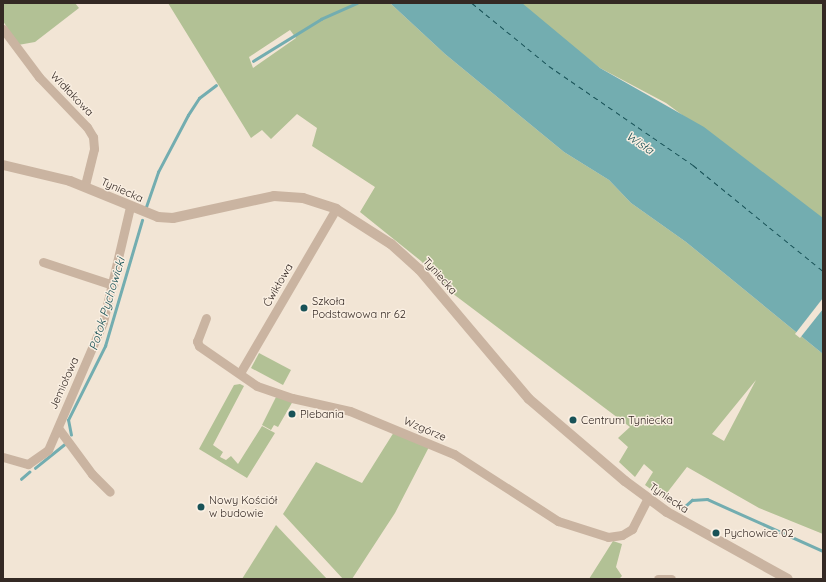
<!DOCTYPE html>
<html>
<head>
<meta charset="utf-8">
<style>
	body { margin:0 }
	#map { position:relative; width:826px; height:582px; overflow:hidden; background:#f2e5d5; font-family:Quicksand,sans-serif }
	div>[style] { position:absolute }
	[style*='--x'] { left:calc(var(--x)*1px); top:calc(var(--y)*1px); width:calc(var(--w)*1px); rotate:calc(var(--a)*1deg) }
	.green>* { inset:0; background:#b2c195 }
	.water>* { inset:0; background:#73adb0 }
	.pier>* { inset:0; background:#f2e5d5 }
	.stream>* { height:2.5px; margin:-1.25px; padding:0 1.25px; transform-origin:1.25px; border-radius:1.25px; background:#73adb0 }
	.ferry>* { height:1px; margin-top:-0.5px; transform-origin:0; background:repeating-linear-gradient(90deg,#185257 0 5px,transparent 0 9px) }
	.minor>* { height:9px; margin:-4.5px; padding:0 4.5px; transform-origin:4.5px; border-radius:4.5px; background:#cab4a1 }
	.tertiary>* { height:10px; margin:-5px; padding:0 5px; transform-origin:5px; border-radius:5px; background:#cab4a1 }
	.dots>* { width:11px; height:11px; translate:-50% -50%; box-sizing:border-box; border:2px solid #faefe2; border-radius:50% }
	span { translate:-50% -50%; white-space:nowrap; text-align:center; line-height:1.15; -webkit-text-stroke:3px #faefe2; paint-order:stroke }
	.street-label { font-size:11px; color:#342924 }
	.poi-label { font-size:11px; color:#342924 }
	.left { translate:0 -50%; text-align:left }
	.water-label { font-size:12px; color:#185257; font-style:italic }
	.frame { position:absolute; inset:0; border:4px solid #342924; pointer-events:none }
</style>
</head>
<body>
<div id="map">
	<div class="green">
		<i style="clip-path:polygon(3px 3px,75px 3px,79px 8px,35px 42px,18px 45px,3px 21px)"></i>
		<i style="clip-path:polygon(evenodd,168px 3px,390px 3px,445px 54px,564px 152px,609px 180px,631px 203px,686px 242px,823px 354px,823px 534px,759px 508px,687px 467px,663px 498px,645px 485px,653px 472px,644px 464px,635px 477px,619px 462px,628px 447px,618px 438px,630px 427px,448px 290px,421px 261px,360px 212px,375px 187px,312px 146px,317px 128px,297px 114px,271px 139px,262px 130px,251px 138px,168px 3px,290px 30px,296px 38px,253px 68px,249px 57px,290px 30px,168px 3px,756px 380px,724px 441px,712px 434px,756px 380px)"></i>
		<i style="clip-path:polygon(521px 3px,823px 3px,823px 219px,666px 103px,600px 68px,563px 40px)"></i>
		<i style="clip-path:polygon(259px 353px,291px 370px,283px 385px,251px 368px)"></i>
		<i style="clip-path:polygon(240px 384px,244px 386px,213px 445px,223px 452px,220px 457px,226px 460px,231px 456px,238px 464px,262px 426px,275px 433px,247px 478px,199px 449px,234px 385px)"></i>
		<i style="clip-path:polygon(276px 397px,293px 401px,278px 427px,274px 425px,271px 430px,262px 425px)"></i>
		<i style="clip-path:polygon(394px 432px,429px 447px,395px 513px,352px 579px,343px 579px,283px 514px,316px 462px,362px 483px)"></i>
		<i style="clip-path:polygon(276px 525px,327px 579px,242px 579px)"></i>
		<i style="clip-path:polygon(613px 541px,622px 544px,616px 567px,622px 576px,619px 579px,589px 579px)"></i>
	</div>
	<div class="water">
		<i style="clip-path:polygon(390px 3px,522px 3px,600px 68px,704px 127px,823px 218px,823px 354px,686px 242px,631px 203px,609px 180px,564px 152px,445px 54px)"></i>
	</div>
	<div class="pier">
		<i style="clip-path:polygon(823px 298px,823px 309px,800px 338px,795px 334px)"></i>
	</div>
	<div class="stream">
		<i style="--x:253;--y:61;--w:80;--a:-31.7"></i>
		<i style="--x:321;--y:19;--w:39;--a:-24"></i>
		<i style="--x:146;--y:207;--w:37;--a:-71"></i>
		<i style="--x:158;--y:172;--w:64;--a:-62.2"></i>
		<i style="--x:188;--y:115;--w:20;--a:-57"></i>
		<i style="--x:199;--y:98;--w:21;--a:-37"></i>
		<i style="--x:71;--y:435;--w:15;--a:-101"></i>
		<i style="--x:68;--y:420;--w:83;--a:-63.4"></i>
		<i style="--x:105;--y:346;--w:131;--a:-73.6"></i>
		<i style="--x:35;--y:468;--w:38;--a:-39"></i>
		<i style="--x:21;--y:479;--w:11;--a:-41"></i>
		<i style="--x:683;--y:508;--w:12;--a:-42"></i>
		<i style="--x:692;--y:500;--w:15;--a:-4"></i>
		<i style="--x:707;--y:499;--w:127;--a:24.1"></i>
	</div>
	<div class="ferry">
		<i style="--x:472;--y:3;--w:99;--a:39.3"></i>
		<i style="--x:549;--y:66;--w:175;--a:34.5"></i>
		<i style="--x:693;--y:165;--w:168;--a:39.2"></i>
	</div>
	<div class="minor">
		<i style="--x:3;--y:29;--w:60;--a:53.1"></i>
		<i style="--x:39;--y:77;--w:69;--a:46.2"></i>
		<i style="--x:87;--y:127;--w:12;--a:59"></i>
		<i style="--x:93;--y:137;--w:12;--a:85"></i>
		<i style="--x:94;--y:149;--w:38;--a:104"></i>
		<i style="--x:43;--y:262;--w:74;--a:18.2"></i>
		<i style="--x:206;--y:318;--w:25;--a:111"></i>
		<i style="--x:197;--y:341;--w:5;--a:68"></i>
		<i style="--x:199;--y:346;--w:70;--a:34.6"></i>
		<i style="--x:257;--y:386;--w:37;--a:19"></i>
		<i style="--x:292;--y:398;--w:59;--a:12.6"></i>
		<i style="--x:350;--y:411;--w:113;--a:22.5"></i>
		<i style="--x:454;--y:454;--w:124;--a:32.8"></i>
		<i style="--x:558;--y:521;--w:52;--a:17.7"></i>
		<i style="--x:608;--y:537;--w:14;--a:-8"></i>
		<i style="--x:622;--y:535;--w:12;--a:-31"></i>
		<i style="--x:632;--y:529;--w:34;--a:-63"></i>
		<i style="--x:240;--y:373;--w:190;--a:-59.7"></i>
		<i style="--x:58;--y:428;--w:57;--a:53.5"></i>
		<i style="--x:92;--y:474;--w:25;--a:45"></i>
		<i style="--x:3;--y:457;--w:26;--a:16"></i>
		<i style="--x:28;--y:464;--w:24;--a:-35"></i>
		<i style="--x:48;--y:450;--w:139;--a:-66.7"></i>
		<i style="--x:103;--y:322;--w:118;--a:-76.8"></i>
		<i style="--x:658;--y:579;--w:13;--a:0"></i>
	</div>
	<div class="tertiary">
		<i style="--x:3;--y:165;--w:69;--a:13.4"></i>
		<i style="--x:70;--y:181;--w:95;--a:22.2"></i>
		<i style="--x:158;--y:217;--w:15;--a:4"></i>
		<i style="--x:173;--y:218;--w:103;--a:-12.3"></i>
		<i style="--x:274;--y:196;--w:29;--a:4"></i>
		<i style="--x:303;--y:198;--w:35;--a:18"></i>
		<i style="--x:336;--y:209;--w:65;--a:32.5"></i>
		<i style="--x:391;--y:244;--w:38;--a:42"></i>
		<i style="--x:419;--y:269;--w:170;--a:49.8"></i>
		<i style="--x:529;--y:399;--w:126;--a:40.5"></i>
		<i style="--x:625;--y:481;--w:52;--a:36.4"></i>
		<i style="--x:667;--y:512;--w:138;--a:29"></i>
	</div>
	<div class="dots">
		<i style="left:304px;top:308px;background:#185257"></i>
		<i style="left:292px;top:414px;background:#185257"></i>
		<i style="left:573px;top:420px;background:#185257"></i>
		<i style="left:201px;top:507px;background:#185257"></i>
		<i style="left:716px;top:533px;background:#185257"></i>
	</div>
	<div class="street-label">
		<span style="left:72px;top:94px;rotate:46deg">Widłakowa</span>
		<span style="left:122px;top:190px;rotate:24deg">Tyniecka</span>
		<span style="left:440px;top:276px;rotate:48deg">Tyniecka</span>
		<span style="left:278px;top:285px;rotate:-60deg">Ćwikłowa</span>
		<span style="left:64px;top:383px;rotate:-66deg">Jemiołowa</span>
		<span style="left:425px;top:429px;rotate:23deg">Wzgórze</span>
		<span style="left:669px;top:498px;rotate:34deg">Tyniecka</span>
	</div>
	<div class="poi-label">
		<span class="left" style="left:312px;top:308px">Szkoła<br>Podstawowa nr 62</span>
		<span class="left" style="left:300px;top:414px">Plebania</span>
		<span class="left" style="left:581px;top:420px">Centrum Tyniecka</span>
		<span class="left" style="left:209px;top:507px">Nowy Kościół<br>w budowie</span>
		<span class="left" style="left:724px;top:533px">Pychowice 02</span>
	</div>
	<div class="water-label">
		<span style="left:640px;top:143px;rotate:34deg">Wisła</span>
		<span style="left:107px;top:304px;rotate:-73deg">Potok Pychowicki</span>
	</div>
	<div class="frame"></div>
</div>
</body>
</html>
